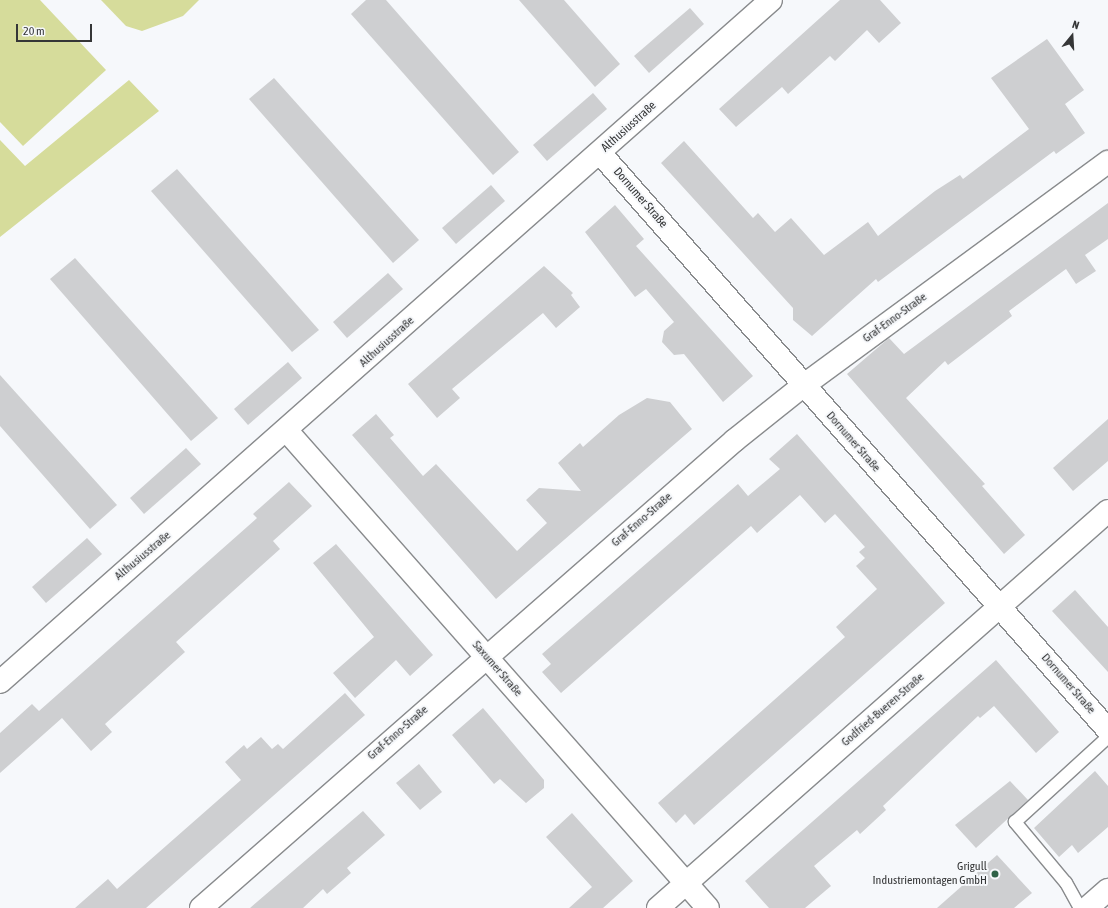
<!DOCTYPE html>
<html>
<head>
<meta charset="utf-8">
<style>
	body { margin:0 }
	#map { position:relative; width:1108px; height:908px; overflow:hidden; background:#f6f8fb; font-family:"Asap Condensed",sans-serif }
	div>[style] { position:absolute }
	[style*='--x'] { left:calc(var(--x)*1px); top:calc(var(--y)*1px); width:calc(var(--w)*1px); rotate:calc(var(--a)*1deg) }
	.green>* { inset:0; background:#d6dc9b }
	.building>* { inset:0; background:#cecfd1 }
	.roads { filter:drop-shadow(1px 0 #898b8d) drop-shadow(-1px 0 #898b8d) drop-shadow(0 1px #898b8d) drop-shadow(0 -1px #898b8d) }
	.lane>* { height:12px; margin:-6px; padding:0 6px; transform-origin:6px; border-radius:6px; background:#fff }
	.street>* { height:22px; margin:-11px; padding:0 11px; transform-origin:11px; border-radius:11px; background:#fff }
	.dots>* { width:11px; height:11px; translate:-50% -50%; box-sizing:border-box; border:2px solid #f6f8fb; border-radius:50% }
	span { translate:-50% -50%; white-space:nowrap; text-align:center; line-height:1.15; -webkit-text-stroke:4px #f6f8fb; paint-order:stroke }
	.street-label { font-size:12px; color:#353637 }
	.poi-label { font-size:12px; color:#353637 }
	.right { translate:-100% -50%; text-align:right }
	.north { position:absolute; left:1052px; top:16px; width:40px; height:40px; -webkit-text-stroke:3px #f6f8fb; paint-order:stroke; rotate:18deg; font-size:11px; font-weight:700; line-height:16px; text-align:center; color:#353637 }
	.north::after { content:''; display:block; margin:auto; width:14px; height:18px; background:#353637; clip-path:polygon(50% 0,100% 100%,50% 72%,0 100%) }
	.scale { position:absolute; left:16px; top:24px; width:76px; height:18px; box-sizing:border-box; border:2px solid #353637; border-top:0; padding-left:5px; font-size:12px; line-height:14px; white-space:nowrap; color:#353637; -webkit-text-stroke:3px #f6f8fb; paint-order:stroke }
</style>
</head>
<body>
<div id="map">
	<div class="green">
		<i style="clip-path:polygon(0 0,40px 0,106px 70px,23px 146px,0 122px)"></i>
		<i style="clip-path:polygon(101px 0,199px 0,183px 16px,142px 31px,126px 26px)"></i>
		<i style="clip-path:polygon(129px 80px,159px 111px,0 237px,0 140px,25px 166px)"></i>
	</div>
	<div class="building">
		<i style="clip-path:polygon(366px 0,386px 0,519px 152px,493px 175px,351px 14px)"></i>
		<i style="clip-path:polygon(519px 0,564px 0,620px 64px,595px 87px)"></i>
		<i style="clip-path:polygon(840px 0,880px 0,901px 23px,879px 43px,867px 30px,835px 61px,830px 56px,788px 94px,782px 87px,736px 127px,719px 109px)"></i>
		<i style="clip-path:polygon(690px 8px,704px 24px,649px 73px,634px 56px)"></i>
		<i style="clip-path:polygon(1047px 39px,1084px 90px,1065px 104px,1085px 133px,1056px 154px,1054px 151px,878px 282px,876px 279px,812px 336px,793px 320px,793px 308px,661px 163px,684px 141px,753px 218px,758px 213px,775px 232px,791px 218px,824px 255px,868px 222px,878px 236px,935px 191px,960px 175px,963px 179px,1029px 129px,991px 78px)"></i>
		<i style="clip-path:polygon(274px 78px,419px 240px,393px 263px,249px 99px)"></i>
		<i style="clip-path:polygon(593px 93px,607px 109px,547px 161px,533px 145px)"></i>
		<i style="clip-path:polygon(177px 169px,319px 330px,292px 352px,151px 191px)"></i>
		<i style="clip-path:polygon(491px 185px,505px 201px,456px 244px,442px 228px)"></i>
		<i style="clip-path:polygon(1108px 203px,1108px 239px,1085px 255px,1096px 271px,1076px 284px,1066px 269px,1009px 311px,1012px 316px,948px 365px,945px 361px,906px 398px,985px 484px,982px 486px,1025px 535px,1004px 554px,847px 374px,889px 338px,904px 354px)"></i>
		<i style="clip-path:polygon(615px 205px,644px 239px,636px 246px,753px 376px,723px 402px,684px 354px,674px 355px,662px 342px,664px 331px,674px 322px,646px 289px,635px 297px,585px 232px)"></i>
		<i style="clip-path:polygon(75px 258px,218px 418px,191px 441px,50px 279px)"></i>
		<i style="clip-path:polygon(544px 266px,573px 293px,571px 295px,580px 307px,556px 328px,543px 313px,452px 389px,460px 398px,437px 418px,408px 384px)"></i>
		<i style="clip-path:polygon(388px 273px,403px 289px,347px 338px,333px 322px)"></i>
		<i style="clip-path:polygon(288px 362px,302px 378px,248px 425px,234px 409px)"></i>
		<i style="clip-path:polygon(0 375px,117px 505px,90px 529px,0 426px)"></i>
		<i style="clip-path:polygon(647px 398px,670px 402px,692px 429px,496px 599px,352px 435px,376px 414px,394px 435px,390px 438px,423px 476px,436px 464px,517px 551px,547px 523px,526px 500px,539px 488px,581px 491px,558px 463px,580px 443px,583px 447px,619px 415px)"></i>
		<i style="clip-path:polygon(1108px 419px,1108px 461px,1073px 491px,1053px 468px)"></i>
		<i style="clip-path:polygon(797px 434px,945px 603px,694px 825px,685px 814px,676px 823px,658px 803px,845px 637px,836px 627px,877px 589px,856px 566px,865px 558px,859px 552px,865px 547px,835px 514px,825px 523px,800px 495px,757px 533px,751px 526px,561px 693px,542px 672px,551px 664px,542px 654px,738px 484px,748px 496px,780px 469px,769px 459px)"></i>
		<i style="clip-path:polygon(186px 448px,201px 464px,144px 514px,130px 498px)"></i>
		<i style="clip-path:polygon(289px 482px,312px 506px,273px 541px,280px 549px,176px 642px,185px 652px,105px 724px,112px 732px,91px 751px,62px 718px,0 773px,0 733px,32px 704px,39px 711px,257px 518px,253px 514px)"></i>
		<i style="clip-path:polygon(87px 538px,102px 554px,46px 603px,32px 587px)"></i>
		<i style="clip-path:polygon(336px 544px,433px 655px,410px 676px,396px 660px,355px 698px,333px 673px,374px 637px,313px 563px)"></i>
		<i style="clip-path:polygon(1075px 590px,1108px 627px,1108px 672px,1052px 611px)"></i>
		<i style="clip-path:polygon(996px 660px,1059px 732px,1036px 753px,994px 706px,980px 718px,978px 716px,883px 806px,886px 810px,860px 834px,857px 830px,814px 866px,831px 886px,805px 908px,769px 908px,745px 881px)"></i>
		<i style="clip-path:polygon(345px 693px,365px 715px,146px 908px,75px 908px,108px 879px,117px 889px,241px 780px,225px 762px,244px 745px,247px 749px,261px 737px,272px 749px,278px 744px,283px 749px)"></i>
		<i style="clip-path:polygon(483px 708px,544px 780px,544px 788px,526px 803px,500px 779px,494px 784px,452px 735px)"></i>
		<i style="clip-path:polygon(419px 764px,442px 792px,420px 810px,396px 783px)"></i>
		<i style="clip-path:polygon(1095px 771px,1108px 786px,1108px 827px,1078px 853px,1072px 845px,1059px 857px,1034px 828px)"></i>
		<i style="clip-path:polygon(1010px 781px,1028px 800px,976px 848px,955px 825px)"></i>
		<i style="clip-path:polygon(363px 811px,385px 835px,347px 868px,351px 873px,327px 894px,323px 889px,303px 908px,250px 908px)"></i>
		<i style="clip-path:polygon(572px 813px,633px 881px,603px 908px,569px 908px,592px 887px,546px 837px)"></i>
		<i style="clip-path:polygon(997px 855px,1032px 893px,1014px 908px,937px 908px)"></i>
	</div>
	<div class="roads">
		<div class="lane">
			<i style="--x:1080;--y:908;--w:29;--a:-119"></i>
			<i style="--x:1066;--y:883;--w:80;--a:-129.9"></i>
			<i style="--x:1015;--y:822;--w:126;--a:-42.4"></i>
		</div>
		<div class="street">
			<i style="--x:600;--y:153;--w:769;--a:48.64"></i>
			<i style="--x:287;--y:431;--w:636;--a:48.57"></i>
			<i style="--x:0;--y:682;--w:1029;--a:-41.49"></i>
			<i style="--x:201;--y:908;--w:710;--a:-41.23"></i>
			<i style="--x:735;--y:440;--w:88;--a:-38.6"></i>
			<i style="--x:804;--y:385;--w:377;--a:-36.3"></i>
			<i style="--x:658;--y:908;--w:600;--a:-41.42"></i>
			<i style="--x:1087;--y:908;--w:28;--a:-41"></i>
		</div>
	</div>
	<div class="dots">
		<i style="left:995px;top:874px;background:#2f6247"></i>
	</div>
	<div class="street-label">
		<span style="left:629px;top:127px;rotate:-42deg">Althusiusstraße</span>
		<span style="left:640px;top:198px;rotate:49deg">Dornumer Straße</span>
		<span style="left:895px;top:318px;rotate:-36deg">Graf-Enno-Straße</span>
		<span style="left:387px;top:342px;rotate:-42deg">Althusiusstraße</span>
		<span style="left:853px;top:442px;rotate:49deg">Dornumer Straße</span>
		<span style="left:642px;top:520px;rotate:-41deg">Graf-Enno-Straße</span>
		<span style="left:143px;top:556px;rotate:-40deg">Althusiusstraße</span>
		<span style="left:497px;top:669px;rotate:49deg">Saxumer Straße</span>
		<span style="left:1068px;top:684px;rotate:49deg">Dornumer Straße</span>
		<span style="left:883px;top:710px;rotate:-41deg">Godfried-Bueren-Straße</span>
		<span style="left:398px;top:733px;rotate:-41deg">Graf-Enno-Straße</span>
	</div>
	<div class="poi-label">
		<span class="right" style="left:987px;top:874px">Grigull<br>Industriemontagen GmbH</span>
	</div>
	<div class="north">N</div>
	<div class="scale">20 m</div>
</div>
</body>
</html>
